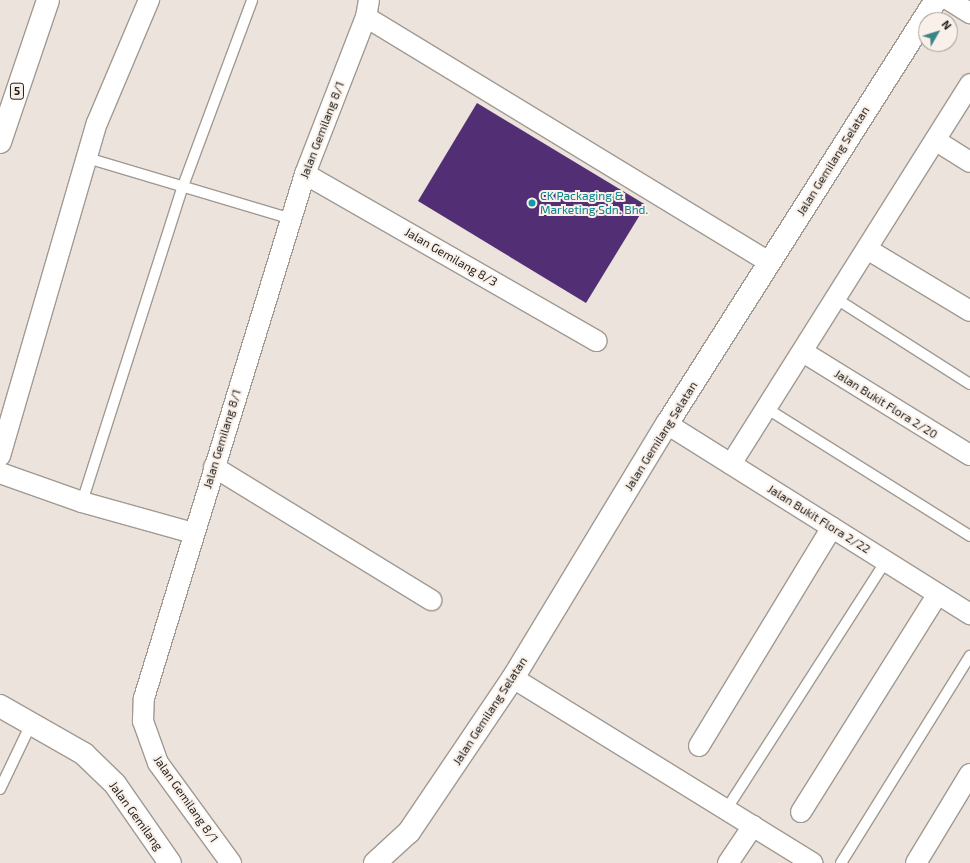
<!DOCTYPE html>
<html>
<head>
<meta charset="utf-8">
<style>
	body { margin:0 }
	#map { position:relative; width:970px; height:863px; overflow:hidden; background:#ebe3dc; font-family:"Exo 2",sans-serif }
	div>[style] { position:absolute }
	[style*='--x'] { left:calc(var(--x)*1px); top:calc(var(--y)*1px); width:calc(var(--w)*1px); rotate:calc(var(--a)*1deg) }
	.building>* { inset:0; background:#522f75 }
	.roads { filter:drop-shadow(1px 0 #a19a93) drop-shadow(-1px 0 #a19a93) drop-shadow(0 1px #a19a93) drop-shadow(0 -1px #a19a93) }
	.lane>* { height:10px; margin:-5px; padding:0 5px; transform-origin:5px; border-radius:5px; background:#fff }
	.street>* { height:20px; margin:-10px; padding:0 10px; transform-origin:10px; border-radius:10px; background:#fff }
	.secondary>* { height:22px; margin:-11px; padding:0 11px; transform-origin:11px; border-radius:11px; background:#fff }
	.highway>* { height:22px; margin:-11px; padding:0 11px; transform-origin:11px; border-radius:11px; background:#fff }
	.dots>* { width:11px; height:11px; translate:-50% -50%; box-sizing:border-box; border:2px solid #f8f0e9; border-radius:50% }
	span { translate:-50% -50%; white-space:nowrap; text-align:center; line-height:1.15; -webkit-text-stroke:4px #f8f0e9; paint-order:stroke }
	.shield-label span { padding:1px 3px; background:#f8f0e9; border:1px solid; border-radius:3px; -webkit-text-stroke-width:0 }
	.shield-label { font-size:11px; color:#201d1a; font-weight:700 }
	.street-label { font-size:12px; color:#201d1a }
	.culture-label { font-size:12px; color:#0d838f }
	.left { translate:0 -50%; text-align:left }
	.north { position:absolute; left:918px; top:12px; width:40px; height:40px; box-sizing:border-box; background:#f8f0e9; border:1px solid #a29c96; border-radius:50%; rotate:51deg; font-size:11px; font-weight:700; line-height:16px; text-align:center; color:#201d1a }
	.north::after { content:''; display:block; margin:auto; width:14px; height:18px; background:#3c8587; clip-path:polygon(50% 0,100% 100%,50% 72%,0 100%) }
</style>
</head>
<body>
<div id="map">
	<div class="building">
		<i style="clip-path:polygon(477px 103px,646px 205px,586px 303px,418px 201px)"></i>
	</div>
	<div class="roads">
		<div class="lane">
			<i style="--x:87;--y:158;--w:213;--a:16.6"></i>
			<i style="--x:835;--y:298;--w:160;--a:32.5"></i>
			<i style="--x:766;--y:408;--w:241;--a:32.1"></i>
			<i style="--x:82;--y:502;--w:332;--a:-72.3"></i>
			<i style="--x:183;--y:186;--w:198;--a:-69.6"></i>
			<i style="--x:0;--y:789;--w:72;--a:-64.5"></i>
			<i style="--x:726;--y:810;--w:296;--a:-57.3"></i>
			<i style="--x:841;--y:863;--w:244;--a:-58.1"></i>
		</div>
		<div class="street">
			<i style="--x:949;--y:0;--w:25;--a:32"></i>
			<i style="--x:366;--y:17;--w:472;--a:31.3"></i>
			<i style="--x:935;--y:140;--w:41;--a:32.2"></i>
			<i style="--x:305;--y:174;--w:336;--a:29.8"></i>
			<i style="--x:867;--y:249;--w:120;--a:31"></i>
			<i style="--x:803;--y:352;--w:196;--a:31.7"></i>
			<i style="--x:667;--y:424;--w:358;--a:32.1"></i>
			<i style="--x:0;--y:456;--w:347;--a:-73.8"></i>
			<i style="--x:97;--y:123;--w:134;--a:-67.1"></i>
			<i style="--x:731;--y:464;--w:449;--a:-57.8"></i>
			<i style="--x:214;--y:467;--w:255;--a:31.5"></i>
			<i style="--x:0;--y:473;--w:87;--a:19.5"></i>
			<i style="--x:82;--y:502;--w:115;--a:15.6"></i>
			<i style="--x:513;--y:678;--w:352;--a:31.7"></i>
			<i style="--x:699;--y:746;--w:256;--a:-58.7"></i>
			<i style="--x:801;--y:812;--w:257;--a:-57.9"></i>
			<i style="--x:231;--y:863;--w:124;--a:-126.1"></i>
			<i style="--x:158;--y:763;--w:45;--a:-109.7"></i>
			<i style="--x:143;--y:721;--w:23;--a:-88"></i>
			<i style="--x:144;--y:698;--w:548;--a:-72.92"></i>
			<i style="--x:305;--y:174;--w:168;--a:-68.8"></i>
			<i style="--x:366;--y:17;--w:17;--a:-80"></i>
			<i style="--x:728;--y:863;--w:45;--a:-56"></i>
			<i style="--x:916;--y:863;--w:104;--a:-58.8"></i>
		</div>
		<div class="secondary">
			<i style="--x:0;--y:706;--w:97;--a:29.7"></i>
			<i style="--x:84;--y:754;--w:43;--a:44.1"></i>
			<i style="--x:115;--y:784;--w:96;--a:55.2"></i>
			<i style="--x:375;--y:863;--w:46;--a:-42.4"></i>
			<i style="--x:409;--y:832;--w:186;--a:-56"></i>
			<i style="--x:513;--y:678;--w:297;--a:-58.8"></i>
			<i style="--x:667;--y:424;--w:502;--a:-57.61"></i>
		</div>
		<div class="highway">
			<i style="--x:0;--y:142;--w:150;--a:-71.3"></i>
		</div>
	</div>
	<div class="dots">
		<i style="left:532px;top:203px;background:#0f9aa8"></i>
	</div>
	<div class="shield-label">
		<span style="left:17px;top:91px">5</span>
	</div>
	<div class="street-label">
		<span style="left:322px;top:130px;rotate:-69deg">Jalan Gemilang 8/1</span>
		<span style="left:833px;top:161px;rotate:-58deg">Jalan Gemilang Selatan</span>
		<span style="left:451px;top:257px;rotate:30deg">Jalan Gemilang 8/3</span>
		<span style="left:886px;top:404px;rotate:32deg">Jalan Bukit Flora 2/20</span>
		<span style="left:661px;top:436px;rotate:-58deg">Jalan Gemilang Selatan</span>
		<span style="left:222px;top:439px;rotate:-73deg">Jalan Gemilang 8/1</span>
		<span style="left:819px;top:519px;rotate:32deg">Jalan Bukit Flora 2/22</span>
		<span style="left:490px;top:711px;rotate:-57deg">Jalan Gemilang Selatan</span>
		<span style="left:186px;top:799px;rotate:55deg">Jalan Gemilang 8/1</span>
		<span style="left:136px;top:816px;rotate:54deg">Jalan Gemilang</span>
	</div>
	<div class="culture-label">
		<span class="left" style="left:540px;top:203px">CK Packaging &amp;<br>Marketing Sdn. Bhd.</span>
	</div>
	<div class="north">N</div>
</div>
</body>
</html>
